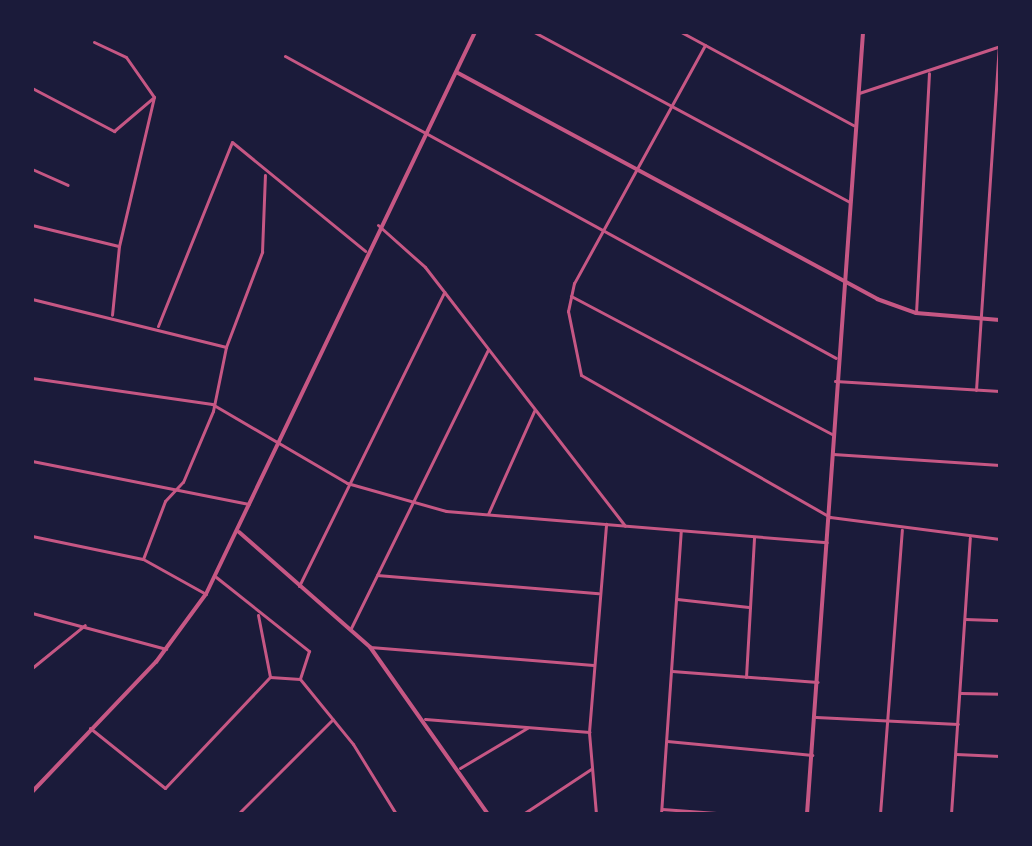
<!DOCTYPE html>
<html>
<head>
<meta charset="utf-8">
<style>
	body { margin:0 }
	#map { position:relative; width:1032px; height:846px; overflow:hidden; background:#1b1b3a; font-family:"Exo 2",sans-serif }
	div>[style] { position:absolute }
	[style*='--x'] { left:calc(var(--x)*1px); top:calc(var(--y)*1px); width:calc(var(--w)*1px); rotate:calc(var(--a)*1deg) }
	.minor>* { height:3px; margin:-1.5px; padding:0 1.5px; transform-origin:1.5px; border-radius:1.5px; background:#c65784 }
	.tertiary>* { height:4px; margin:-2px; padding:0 2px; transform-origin:2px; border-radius:2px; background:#c65784 }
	span { translate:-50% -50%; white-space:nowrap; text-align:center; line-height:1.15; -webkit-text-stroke:8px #1b1b3a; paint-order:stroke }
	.frame { position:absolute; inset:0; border:34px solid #1b1b3a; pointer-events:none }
</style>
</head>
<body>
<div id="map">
	<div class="minor">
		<i style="--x:534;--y:32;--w:359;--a:28.3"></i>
		<i style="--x:681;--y:32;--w:196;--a:28.4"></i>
		<i style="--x:94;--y:42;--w:35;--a:25"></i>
		<i style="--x:126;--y:57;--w:49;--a:55"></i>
		<i style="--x:154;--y:97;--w:153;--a:103.2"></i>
		<i style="--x:119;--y:246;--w:69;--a:95.8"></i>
		<i style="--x:705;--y:45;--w:272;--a:118.8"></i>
		<i style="--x:574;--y:283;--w:29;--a:102"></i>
		<i style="--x:568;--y:311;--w:65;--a:78.5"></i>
		<i style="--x:581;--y:375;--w:287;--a:29.7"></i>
		<i style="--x:830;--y:517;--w:171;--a:7.4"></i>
		<i style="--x:285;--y:56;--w:628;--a:28.73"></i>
		<i style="--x:32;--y:88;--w:93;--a:27.7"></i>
		<i style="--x:114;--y:131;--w:52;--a:-40.4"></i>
		<i style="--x:859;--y:93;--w:149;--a:-18.4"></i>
		<i style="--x:32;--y:169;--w:39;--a:24"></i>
		<i style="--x:32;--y:225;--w:89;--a:13.6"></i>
		<i style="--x:378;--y:225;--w:63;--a:41.8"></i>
		<i style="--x:425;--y:267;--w:327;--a:52.3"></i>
		<i style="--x:571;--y:296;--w:295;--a:27.9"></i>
		<i style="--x:32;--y:299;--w:200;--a:13.9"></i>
		<i style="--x:916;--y:313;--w:240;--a:-86.9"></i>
		<i style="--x:158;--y:326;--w:198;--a:-68.1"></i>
		<i style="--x:232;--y:142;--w:172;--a:39.3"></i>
		<i style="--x:32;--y:378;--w:182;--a:8.2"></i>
		<i style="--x:212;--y:404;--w:156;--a:30.3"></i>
		<i style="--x:347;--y:483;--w:103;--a:15.8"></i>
		<i style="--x:446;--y:511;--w:382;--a:4.7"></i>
		<i style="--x:835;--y:381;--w:165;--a:3.5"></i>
		<i style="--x:976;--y:390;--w:344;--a:-86.2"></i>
		<i style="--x:833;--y:454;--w:167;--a:3.8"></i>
		<i style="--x:32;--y:461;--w:221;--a:11.2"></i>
		<i style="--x:488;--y:514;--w:113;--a:-65.9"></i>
		<i style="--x:32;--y:536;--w:113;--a:11.7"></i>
		<i style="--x:143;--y:559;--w:72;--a:29.1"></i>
		<i style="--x:143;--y:559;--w:62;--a:-69.2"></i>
		<i style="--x:165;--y:501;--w:26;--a:-47"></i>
		<i style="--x:183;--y:482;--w:77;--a:-67.1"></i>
		<i style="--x:213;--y:411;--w:65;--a:-78.5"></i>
		<i style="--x:226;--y:347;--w:102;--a:-69.2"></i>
		<i style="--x:262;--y:252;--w:77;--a:-87.8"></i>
		<i style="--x:377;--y:575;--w:222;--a:4.7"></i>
		<i style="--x:216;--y:577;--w:119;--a:38.5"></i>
		<i style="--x:309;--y:651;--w:29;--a:108"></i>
		<i style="--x:300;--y:679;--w:84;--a:50.8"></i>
		<i style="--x:353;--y:744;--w:82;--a:58.4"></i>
		<i style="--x:299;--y:586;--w:328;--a:-63.7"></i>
		<i style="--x:677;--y:599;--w:72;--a:6.3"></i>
		<i style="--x:32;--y:613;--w:139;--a:15"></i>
		<i style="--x:258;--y:615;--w:63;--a:79"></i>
		<i style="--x:965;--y:619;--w:35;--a:2"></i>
		<i style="--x:351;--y:628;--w:310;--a:-63.8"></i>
		<i style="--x:370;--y:647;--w:224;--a:4.6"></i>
		<i style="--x:32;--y:668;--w:68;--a:-39.1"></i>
		<i style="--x:672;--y:671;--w:146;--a:4.3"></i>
		<i style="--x:746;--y:677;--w:140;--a:-86.7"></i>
		<i style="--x:961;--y:693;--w:39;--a:1"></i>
		<i style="--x:816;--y:717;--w:142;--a:2.8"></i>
		<i style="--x:425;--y:719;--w:165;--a:4.5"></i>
		<i style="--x:90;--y:728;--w:96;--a:38.7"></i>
		<i style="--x:165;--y:788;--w:153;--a:-46.6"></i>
		<i style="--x:270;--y:677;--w:30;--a:4"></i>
		<i style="--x:667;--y:741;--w:146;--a:5.5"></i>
		<i style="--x:956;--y:754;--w:44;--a:2.6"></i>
		<i style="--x:460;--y:768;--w:78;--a:-30.8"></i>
		<i style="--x:662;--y:809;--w:68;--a:4.2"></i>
		<i style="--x:238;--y:814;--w:134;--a:-45"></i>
		<i style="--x:523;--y:814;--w:82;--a:-33.5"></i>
		<i style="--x:596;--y:814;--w:82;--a:-94.9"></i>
		<i style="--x:589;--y:732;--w:209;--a:-85.3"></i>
		<i style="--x:661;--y:814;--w:284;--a:-86"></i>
		<i style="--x:880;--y:814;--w:285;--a:-85.6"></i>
		<i style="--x:951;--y:814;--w:277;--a:-86.1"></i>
	</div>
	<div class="tertiary">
		<i style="--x:458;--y:73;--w:476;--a:28.3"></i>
		<i style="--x:877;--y:299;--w:41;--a:19.7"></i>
		<i style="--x:916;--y:313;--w:84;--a:4.8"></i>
		<i style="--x:239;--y:532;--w:174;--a:41.3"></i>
		<i style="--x:370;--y:647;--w:204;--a:54.8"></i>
		<i style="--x:32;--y:792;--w:180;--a:-46.4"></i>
		<i style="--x:156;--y:662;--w:84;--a:-53.7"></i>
		<i style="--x:206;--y:594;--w:623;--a:-64.42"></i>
		<i style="--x:807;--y:814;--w:784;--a:-85.9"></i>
	</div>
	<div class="frame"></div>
</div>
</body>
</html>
